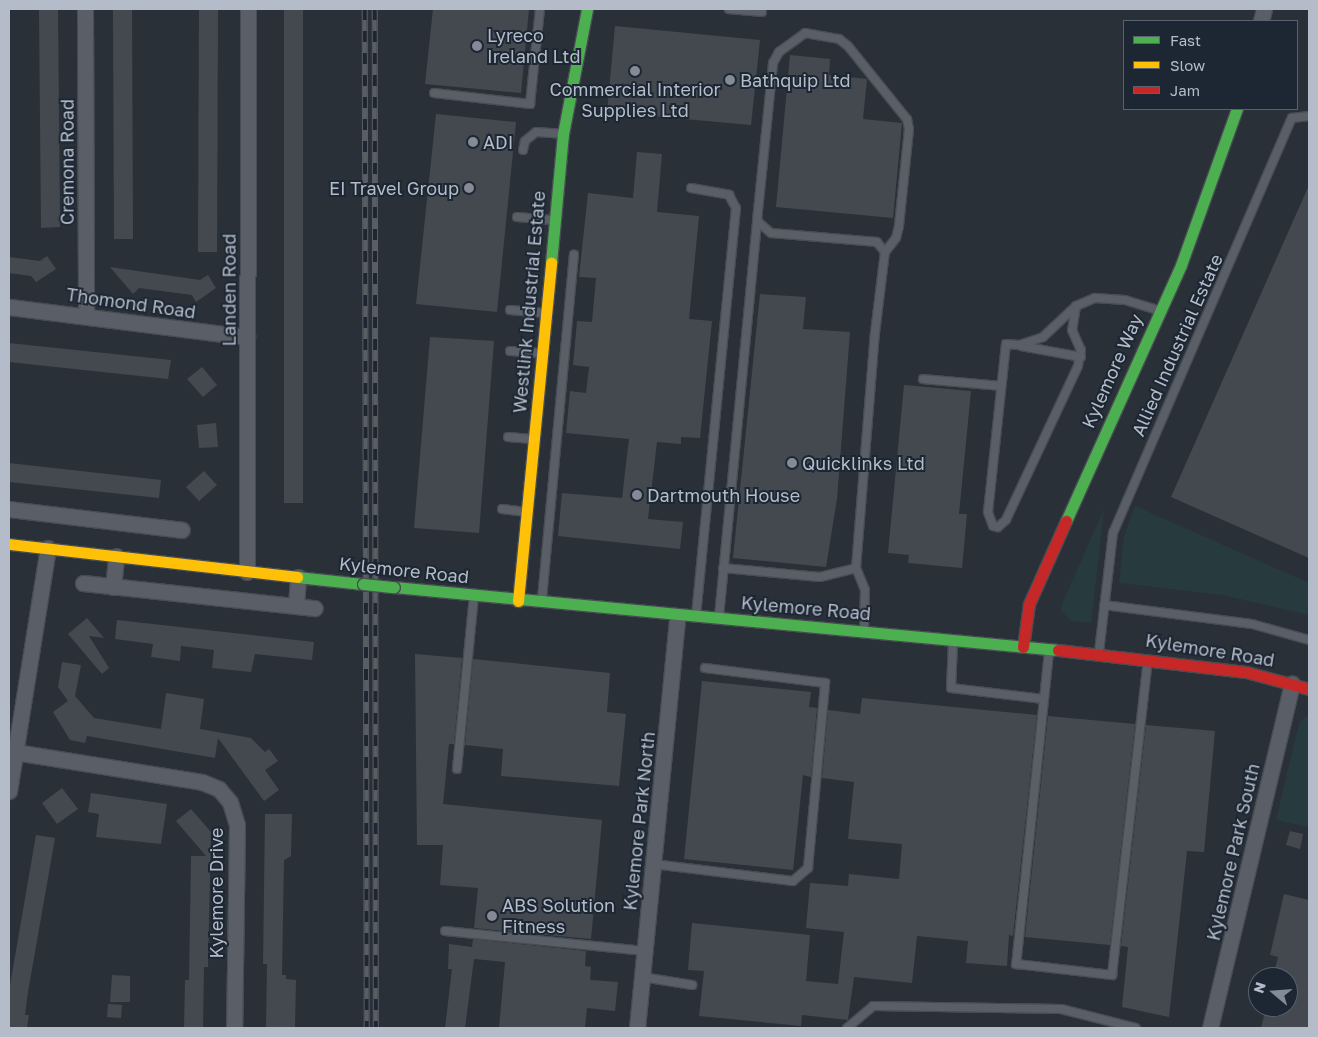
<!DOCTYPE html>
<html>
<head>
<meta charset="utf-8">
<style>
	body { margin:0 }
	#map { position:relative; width:1318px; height:1037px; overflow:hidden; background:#2a3038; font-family:"Golos Text",sans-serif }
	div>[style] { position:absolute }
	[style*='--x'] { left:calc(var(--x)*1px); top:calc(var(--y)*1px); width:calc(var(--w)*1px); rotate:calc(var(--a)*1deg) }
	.green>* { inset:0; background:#273a3e }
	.building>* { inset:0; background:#444950 }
	.roads { filter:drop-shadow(1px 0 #484c53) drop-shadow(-1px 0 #484c53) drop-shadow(0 1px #484c53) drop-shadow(0 -1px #484c53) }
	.lane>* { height:8px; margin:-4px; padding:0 4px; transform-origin:4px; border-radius:4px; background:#5a5e66 }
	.street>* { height:15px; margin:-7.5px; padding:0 7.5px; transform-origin:7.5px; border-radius:7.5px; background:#5a5e66 }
	.fast>* { height:11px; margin:-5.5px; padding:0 5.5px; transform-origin:5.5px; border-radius:5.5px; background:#4caf50 }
	.slow>* { height:11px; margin:-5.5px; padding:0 5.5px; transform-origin:5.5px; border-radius:5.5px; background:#ffc107 }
	.jam>* { height:11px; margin:-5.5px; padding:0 5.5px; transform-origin:5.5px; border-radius:5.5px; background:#c62828 }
	.rail>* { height:5.5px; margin-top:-2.75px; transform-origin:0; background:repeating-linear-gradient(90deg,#1d2633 0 11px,#595d64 0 22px); box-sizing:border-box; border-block:1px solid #595d64 }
	.bridges { filter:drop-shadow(1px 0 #484c53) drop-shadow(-1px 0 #484c53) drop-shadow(0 1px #484c53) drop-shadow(0 -1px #484c53) }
	.fast-bridge>* { height:11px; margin:-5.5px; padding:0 5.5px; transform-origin:5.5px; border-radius:5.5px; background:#4caf50 }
	.dots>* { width:14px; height:14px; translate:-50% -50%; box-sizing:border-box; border:2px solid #1d2633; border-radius:50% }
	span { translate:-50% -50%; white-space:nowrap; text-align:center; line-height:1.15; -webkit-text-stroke:4px #1d2633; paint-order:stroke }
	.poi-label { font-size:18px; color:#b4bcc9 }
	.left { translate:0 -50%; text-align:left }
	.right { translate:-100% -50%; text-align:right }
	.street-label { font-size:18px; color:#b4bcc9 }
	.frame { position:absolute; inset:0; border:10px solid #b4bcc9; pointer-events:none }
	.legend { position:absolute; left:1123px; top:20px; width:175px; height:90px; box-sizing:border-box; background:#1d2633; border:1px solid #59626f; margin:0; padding:6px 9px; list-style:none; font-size:15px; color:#b4bcc9 }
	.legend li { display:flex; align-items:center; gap:10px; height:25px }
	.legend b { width:25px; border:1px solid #59626f }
	.north { position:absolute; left:1248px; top:967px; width:50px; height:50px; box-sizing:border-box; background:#1d2633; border:1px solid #59626f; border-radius:50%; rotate:288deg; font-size:14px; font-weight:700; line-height:20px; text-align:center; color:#b4bcc9 }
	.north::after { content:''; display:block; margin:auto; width:18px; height:22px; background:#848b96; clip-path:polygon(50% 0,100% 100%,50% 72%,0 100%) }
</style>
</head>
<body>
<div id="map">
	<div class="green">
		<i style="clip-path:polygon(1135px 506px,1309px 583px,1309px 615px,1223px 595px,1119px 583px,1124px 536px)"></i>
		<i style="clip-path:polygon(1104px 509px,1091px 623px,1070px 621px,1061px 610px,1062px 604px)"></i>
		<i style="clip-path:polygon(1309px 714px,1309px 827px,1276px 820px,1299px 723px)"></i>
	</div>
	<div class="building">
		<i style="clip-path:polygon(39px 9px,58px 9px,60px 227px,41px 228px)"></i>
		<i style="clip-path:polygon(113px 9px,132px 9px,133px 239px,114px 239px)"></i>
		<i style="clip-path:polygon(199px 9px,218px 9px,217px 252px,198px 252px)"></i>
		<i style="clip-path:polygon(284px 9px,303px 9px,303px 503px,284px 503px)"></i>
		<i style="clip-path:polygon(433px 9px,529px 9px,521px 93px,425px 84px)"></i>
		<i style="clip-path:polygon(615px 26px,760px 40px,751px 125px,607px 112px)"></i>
		<i style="clip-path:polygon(790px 55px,830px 59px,829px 75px,867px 79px,863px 119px,902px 123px,893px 218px,776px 207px)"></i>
		<i style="clip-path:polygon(436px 114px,516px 122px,497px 312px,416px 304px)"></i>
		<i style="clip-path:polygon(637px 152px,662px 154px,657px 212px,699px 216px,689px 319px,712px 321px,700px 438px,681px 437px,681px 444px,657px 442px,648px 519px,683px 522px,680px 549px,558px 536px,562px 493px,622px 498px,629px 439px,566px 433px,570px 391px,586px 393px,589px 367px,573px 365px,577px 321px,592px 322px,596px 278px,579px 277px,588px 193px,633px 198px)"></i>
		<i style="clip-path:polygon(1309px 185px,1309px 558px,1171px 497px)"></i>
		<i style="clip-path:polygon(47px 256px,56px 269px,36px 282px,31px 276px,9px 273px,9px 257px,40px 261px)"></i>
		<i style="clip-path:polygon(110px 267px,200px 280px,208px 275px,216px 288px,196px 302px,192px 295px,139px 288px,133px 294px)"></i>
		<i style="clip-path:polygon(760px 294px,806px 297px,803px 329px,850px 332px,837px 499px,826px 567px,733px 558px)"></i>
		<i style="clip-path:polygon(430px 337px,494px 341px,479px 533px,414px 528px)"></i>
		<i style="clip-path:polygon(9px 343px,171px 360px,168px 379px,9px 362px)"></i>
		<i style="clip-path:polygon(202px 367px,217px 385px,203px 397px,187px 379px)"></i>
		<i style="clip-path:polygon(904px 385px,971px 391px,959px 514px,967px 514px,962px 568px,908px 563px,909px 555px,888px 553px)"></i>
		<i style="clip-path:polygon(216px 423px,218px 447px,199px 448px,197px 425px)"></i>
		<i style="clip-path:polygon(9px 463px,161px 480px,159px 498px,9px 482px)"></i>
		<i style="clip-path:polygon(204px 471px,217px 485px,199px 501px,186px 487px)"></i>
		<i style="clip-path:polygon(87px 618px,104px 638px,89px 636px,109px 668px,102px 674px,68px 634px)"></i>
		<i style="clip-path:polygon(117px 620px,314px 642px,312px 660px,255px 654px,251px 672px,212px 668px,214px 650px,181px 646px,180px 661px,151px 657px,153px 644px,115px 639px)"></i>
		<i style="clip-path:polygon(415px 654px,462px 658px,454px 744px,449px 744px,443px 804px,602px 820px,591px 939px,474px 928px,478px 888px,440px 885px,443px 845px,417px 845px)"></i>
		<i style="clip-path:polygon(473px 659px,610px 673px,607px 712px,626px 714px,619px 786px,501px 776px,503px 749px,465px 745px)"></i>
		<i style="clip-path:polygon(62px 662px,81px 665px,75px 696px,94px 718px,161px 729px,166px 693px,204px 699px,200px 729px,251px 738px,265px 752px,269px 749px,278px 761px,265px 770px,279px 790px,264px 801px,218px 738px,215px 758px,87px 736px,85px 743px,70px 740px,53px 712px,68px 701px,58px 687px)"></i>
		<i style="clip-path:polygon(702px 681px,811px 692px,809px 707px,817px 708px,811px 777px,803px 775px,793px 870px,684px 859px)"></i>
		<i style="clip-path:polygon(862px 698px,1037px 715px,1013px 936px,1009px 935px,1007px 966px,966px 963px,968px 941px,917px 936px,912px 983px,854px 977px,848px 1020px,802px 1015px,801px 1026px,699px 1016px,704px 971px,688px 970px,692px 923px,810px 935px,806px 981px,838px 984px,844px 932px,806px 928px,810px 883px,848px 886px,849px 874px,899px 879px,902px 844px,848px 839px,854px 782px,822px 778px,828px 710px,860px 714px)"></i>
		<i style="clip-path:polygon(1048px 716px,1135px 724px,1110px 945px,1025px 937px)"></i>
		<i style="clip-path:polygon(1146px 725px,1215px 731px,1204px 852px,1187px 851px,1169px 1017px,1122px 1007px,1128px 947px,1121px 946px)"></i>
		<i style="clip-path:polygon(62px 788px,78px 809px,57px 824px,42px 803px)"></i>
		<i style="clip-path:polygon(91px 793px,167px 804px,161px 844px,96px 837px,99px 814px,88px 812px)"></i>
		<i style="clip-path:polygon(191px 809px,211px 832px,208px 967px,204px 967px,203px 1028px,184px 1028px,185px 980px,189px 980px,191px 856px,206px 856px,176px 821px)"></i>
		<i style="clip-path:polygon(265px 814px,292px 814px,291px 856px,284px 860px,282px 975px,286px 975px,286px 979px,296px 980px,295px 1028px,266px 1028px,267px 964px,263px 964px)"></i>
		<i style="clip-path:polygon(1290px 831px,1303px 834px,1300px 849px,1286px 845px)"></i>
		<i style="clip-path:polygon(36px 835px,55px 838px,28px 992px,25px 1015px,29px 1015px,27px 1028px,9px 1028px,9px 991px)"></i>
		<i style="clip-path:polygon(1284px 894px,1309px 900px,1309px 1028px,1261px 1028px,1266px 1007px,1288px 1007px,1288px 977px,1273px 977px,1278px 957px,1270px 955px)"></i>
		<i style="clip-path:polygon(473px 939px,586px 951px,585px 966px,591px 967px,590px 980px,618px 982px,615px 1011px,587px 1008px,585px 1028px,499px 1028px,505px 962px,474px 959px,465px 1028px,445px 1028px,452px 969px,448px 969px,449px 944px,472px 947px)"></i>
		<i style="clip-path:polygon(112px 975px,130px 976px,130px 1002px,110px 1002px)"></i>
		<i style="clip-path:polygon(108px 1004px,122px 1005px,121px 1018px,107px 1017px)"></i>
	</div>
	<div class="roads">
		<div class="lane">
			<i style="--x:729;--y:9;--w:33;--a:5"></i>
			<i style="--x:434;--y:93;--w:97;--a:6.5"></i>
			<i style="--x:530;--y:104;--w:96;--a:-84"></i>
			<i style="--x:523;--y:150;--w:9;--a:-77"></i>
			<i style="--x:525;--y:141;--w:14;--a:-39"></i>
			<i style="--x:536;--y:132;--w:26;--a:4"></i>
			<i style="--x:691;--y:188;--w:39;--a:10"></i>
			<i style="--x:729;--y:195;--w:15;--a:62"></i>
			<i style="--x:736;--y:208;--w:409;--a:95.6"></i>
			<i style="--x:517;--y:217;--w:35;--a:5"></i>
			<i style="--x:1076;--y:306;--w:24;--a:99"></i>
			<i style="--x:1072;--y:330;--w:22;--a:66"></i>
			<i style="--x:1081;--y:350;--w:16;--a:101"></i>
			<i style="--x:1078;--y:366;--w:170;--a:115.1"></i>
			<i style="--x:1006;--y:520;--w:11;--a:139"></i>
			<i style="--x:998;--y:527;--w:5;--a:-169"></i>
			<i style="--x:993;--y:526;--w:15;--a:-110"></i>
			<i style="--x:988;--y:512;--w:169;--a:-83.9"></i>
			<i style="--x:1006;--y:344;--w:13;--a:4"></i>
			<i style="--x:1019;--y:345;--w:25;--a:-18"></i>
			<i style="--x:1043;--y:337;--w:45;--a:-43.2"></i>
			<i style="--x:1076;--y:306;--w:21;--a:-23"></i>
			<i style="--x:1095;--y:298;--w:30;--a:4"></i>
			<i style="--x:1125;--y:300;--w:37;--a:17"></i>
			<i style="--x:510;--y:310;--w:34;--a:5"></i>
			<i style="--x:1021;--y:346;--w:61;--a:10.4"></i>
			<i style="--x:510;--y:351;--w:30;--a:4"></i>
			<i style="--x:923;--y:379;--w:78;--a:5.1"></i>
			<i style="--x:508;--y:437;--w:24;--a:5"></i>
			<i style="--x:502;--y:509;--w:23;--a:7"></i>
			<i style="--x:723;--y:568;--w:97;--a:5.3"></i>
			<i style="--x:820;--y:577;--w:37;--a:-14"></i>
			<i style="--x:542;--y:599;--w:346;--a:-84.7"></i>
			<i style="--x:1104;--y:605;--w:149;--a:7.3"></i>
			<i style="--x:1252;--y:624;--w:59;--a:15.7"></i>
			<i style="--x:719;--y:617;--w:398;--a:-84.5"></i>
			<i style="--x:864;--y:630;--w:40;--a:-88.6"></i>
			<i style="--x:865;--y:590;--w:24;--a:-112"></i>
			<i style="--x:856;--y:568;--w:236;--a:-85.4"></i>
			<i style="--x:875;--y:333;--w:82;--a:-83"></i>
			<i style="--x:885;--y:252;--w:13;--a:-129"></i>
			<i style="--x:877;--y:242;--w:106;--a:-175.1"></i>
			<i style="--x:771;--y:233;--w:18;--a:-139"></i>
			<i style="--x:757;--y:221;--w:159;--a:-84.2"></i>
			<i style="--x:773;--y:63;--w:13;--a:-61"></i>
			<i style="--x:779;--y:52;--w:32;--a:-36"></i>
			<i style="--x:805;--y:33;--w:35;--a:10"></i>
			<i style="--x:839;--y:39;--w:11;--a:38"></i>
			<i style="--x:848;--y:46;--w:94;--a:51.1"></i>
			<i style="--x:907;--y:119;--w:10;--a:79"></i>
			<i style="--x:909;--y:129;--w:98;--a:95.9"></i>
			<i style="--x:899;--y:226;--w:12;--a:104"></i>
			<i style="--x:896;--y:238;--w:18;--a:128"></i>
			<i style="--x:953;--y:643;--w:45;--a:92.5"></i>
			<i style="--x:951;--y:688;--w:93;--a:6.8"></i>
			<i style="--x:1049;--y:652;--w:314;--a:96"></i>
			<i style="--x:1016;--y:964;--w:97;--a:6.5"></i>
			<i style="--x:1112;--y:975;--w:316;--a:-83.5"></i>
			<i style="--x:1099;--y:652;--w:120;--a:-83.3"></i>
			<i style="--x:1113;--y:533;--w:452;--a:-66.7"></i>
			<i style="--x:1292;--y:118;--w:17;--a:-7"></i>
			<i style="--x:457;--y:769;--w:174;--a:-84.4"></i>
			<i style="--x:653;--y:864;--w:141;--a:6.9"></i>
			<i style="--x:793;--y:881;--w:20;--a:-41"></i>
			<i style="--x:808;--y:868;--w:186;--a:-84.7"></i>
			<i style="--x:825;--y:683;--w:121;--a:-172.9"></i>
			<i style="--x:445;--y:931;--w:201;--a:5.7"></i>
			<i style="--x:642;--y:977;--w:51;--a:9.1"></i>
			<i style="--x:847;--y:1028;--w:34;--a:-40"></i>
			<i style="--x:873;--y:1006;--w:188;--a:0.9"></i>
			<i style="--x:1061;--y:1009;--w:77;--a:14.2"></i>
		</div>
		<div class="street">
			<i style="--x:85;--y:9;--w:307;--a:89.8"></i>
			<i style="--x:1261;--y:21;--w:12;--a:-76"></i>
			<i style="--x:9;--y:307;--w:240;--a:7.2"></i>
			<i style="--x:9;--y:509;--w:174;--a:6.9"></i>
			<i style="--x:247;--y:572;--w:563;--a:-89.9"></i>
			<i style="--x:83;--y:583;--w:233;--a:6.2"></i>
			<i style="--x:113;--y:587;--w:31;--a:-84"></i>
			<i style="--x:296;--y:606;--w:29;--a:-86"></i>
			<i style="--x:15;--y:752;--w:189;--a:9.1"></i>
			<i style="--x:202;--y:782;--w:18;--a:22"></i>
			<i style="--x:219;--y:789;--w:17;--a:50"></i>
			<i style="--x:230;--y:802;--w:24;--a:73"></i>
			<i style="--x:237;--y:825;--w:203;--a:90.8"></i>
			<i style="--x:9;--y:791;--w:246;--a:-80.9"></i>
			<i style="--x:637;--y:1028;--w:413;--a:-84.4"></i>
			<i style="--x:1210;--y:1028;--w:354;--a:-76.6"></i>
		</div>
		<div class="fast">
			<i style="--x:551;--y:263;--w:130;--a:-84.7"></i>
			<i style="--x:563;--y:134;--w:127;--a:-79.1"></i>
			<i style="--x:1066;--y:521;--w:281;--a:-65.8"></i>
			<i style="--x:1181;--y:265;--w:166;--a:-70.3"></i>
			<i style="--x:297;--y:577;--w:66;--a:6.1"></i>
			<i style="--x:394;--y:587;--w:667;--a:5.42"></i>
		</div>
		<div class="slow">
			<i style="--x:9;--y:544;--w:290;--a:6.5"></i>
			<i style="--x:518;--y:601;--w:340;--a:-84.4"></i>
		</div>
		<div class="jam">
			<i style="--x:1023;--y:647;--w:43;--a:-82.1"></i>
			<i style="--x:1029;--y:604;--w:91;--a:-66"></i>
			<i style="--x:1058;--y:650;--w:189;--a:6.7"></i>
			<i style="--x:1246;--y:672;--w:65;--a:15.1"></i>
		</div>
	</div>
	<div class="rail">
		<i style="--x:365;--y:9;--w:1019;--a:89.89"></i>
		<i style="--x:375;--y:9;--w:1019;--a:89.94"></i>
	</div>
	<div class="bridges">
		<div class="fast-bridge">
			<i style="--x:363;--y:584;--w:31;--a:6"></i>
		</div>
	</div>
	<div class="dots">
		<i style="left:477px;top:46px;background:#848b96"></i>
		<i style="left:635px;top:71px;background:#848b96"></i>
		<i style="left:730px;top:80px;background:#848b96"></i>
		<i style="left:473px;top:142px;background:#848b96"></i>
		<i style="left:469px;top:188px;background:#848b96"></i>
		<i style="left:792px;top:463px;background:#848b96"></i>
		<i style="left:637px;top:495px;background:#848b96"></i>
		<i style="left:492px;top:916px;background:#848b96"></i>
	</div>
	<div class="poi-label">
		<span class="left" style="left:487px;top:46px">Lyreco<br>Ireland Ltd</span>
		<span class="left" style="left:740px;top:80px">Bathquip Ltd</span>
		<span style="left:635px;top:100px">Commercial Interior<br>Supplies Ltd</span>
		<span class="left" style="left:483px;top:142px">ADI</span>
		<span class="right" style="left:459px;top:188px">EI Travel Group</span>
		<span class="left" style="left:802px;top:463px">Quicklinks Ltd</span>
		<span class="left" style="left:647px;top:495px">Dartmouth House</span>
		<span class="left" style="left:502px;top:916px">ABS Solution<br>Fitness</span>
	</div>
	<div class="street-label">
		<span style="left:67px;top:162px;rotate:-90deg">Cremona Road</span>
		<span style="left:229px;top:290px;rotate:-90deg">Landen Road</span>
		<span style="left:529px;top:302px;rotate:-85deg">Westlink Industrial Estate</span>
		<span style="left:131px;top:303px;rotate:8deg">Thomond Road</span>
		<span style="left:1177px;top:345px;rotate:-66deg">Allied Industrial Estate</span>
		<span style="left:1112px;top:371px;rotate:-66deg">Kylemore Way</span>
		<span style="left:404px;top:570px;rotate:6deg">Kylemore Road</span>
		<span style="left:806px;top:608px;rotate:5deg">Kylemore Road</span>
		<span style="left:1210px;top:650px;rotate:9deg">Kylemore Road</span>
		<span style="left:639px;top:821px;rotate:-84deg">Kylemore Park North</span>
		<span style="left:1233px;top:852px;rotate:-77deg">Kylemore Park South</span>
		<span style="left:216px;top:893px;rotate:-90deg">Kylemore Drive</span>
	</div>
	<div class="frame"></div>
	<ul class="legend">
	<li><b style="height:6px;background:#4caf50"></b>Fast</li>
	<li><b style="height:6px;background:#ffc107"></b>Slow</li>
	<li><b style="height:6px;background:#c62828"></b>Jam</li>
	</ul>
	<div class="north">N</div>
</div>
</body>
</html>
